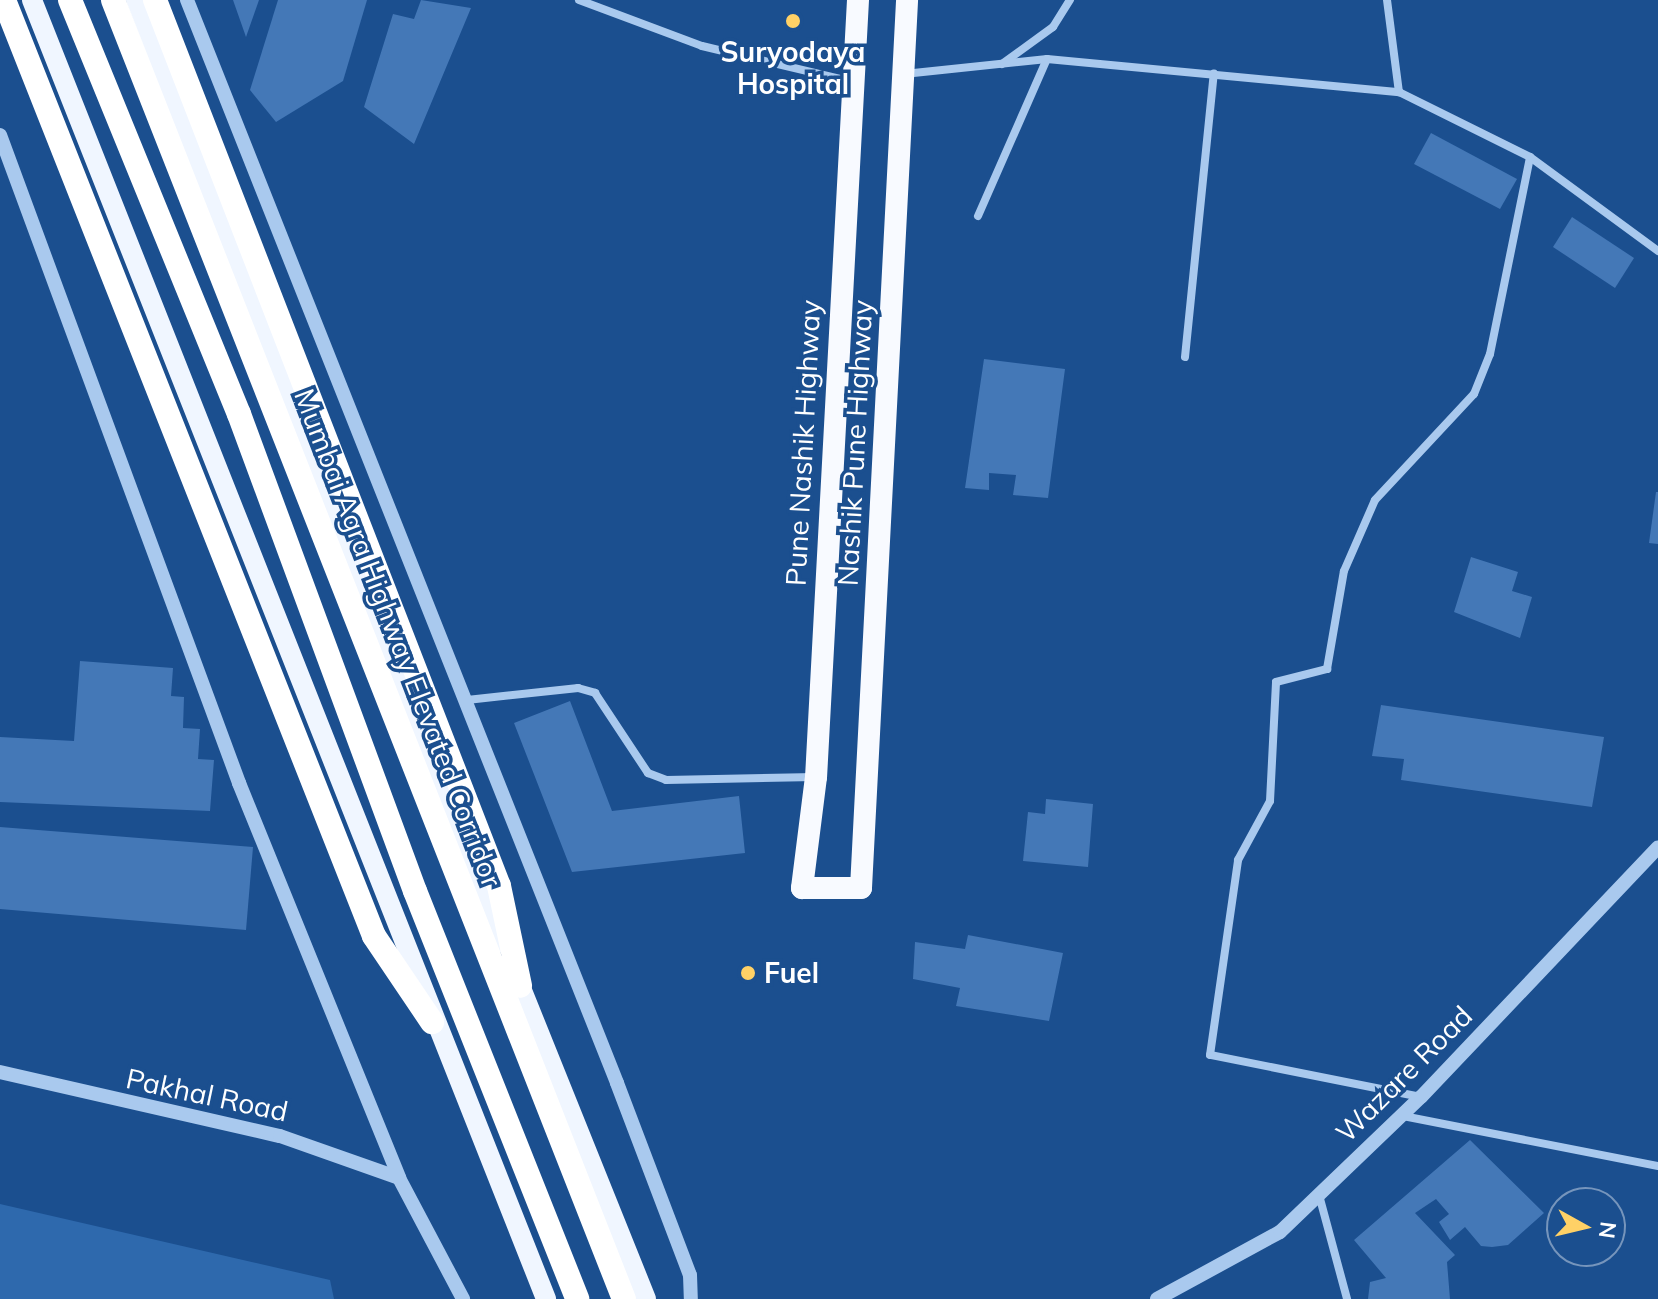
<!DOCTYPE html>
<html>
<head>
<meta charset="utf-8">
<style>
	body { margin:0 }
	#map { position:relative; width:1658px; height:1299px; overflow:hidden; background:#1b4f8f; font-family:Mulish,sans-serif }
	div>[style] { position:absolute }
	[style*='--x'] { left:calc(var(--x)*1px); top:calc(var(--y)*1px); width:calc(var(--w)*1px); rotate:calc(var(--a)*1deg) }
	.green>* { inset:0; background:#2e69ad }
	.building>* { inset:0; background:#4478b7 }
	.minor>* { height:8px; margin:-4px; padding:0 4px; transform-origin:4px; border-radius:4px; background:#a9c9ee }
	.tertiary>* { height:14px; margin:-7px; padding:0 7px; transform-origin:7px; border-radius:7px; background:#a9c9ee }
	.primary>* { height:20px; margin:-10px; padding:0 10px; transform-origin:10px; border-radius:10px; background:#f0f6ff }
	.trunk>* { height:22px; margin:-11px; padding:0 11px; transform-origin:11px; border-radius:11px; background:#f8faff }
	.motorway>* { height:24px; margin:-12px; padding:0 12px; transform-origin:12px; border-radius:12px; background:#fff }
	.dots>* { width:22px; height:22px; translate:-50% -50%; box-sizing:border-box; border:4px solid #1b4f8f; border-radius:50% }
	span { translate:-50% -50%; white-space:nowrap; text-align:center; line-height:1.15; -webkit-text-stroke:7px #1b4f8f; paint-order:stroke }
	.poi-label { font-size:28px; color:#fff; font-weight:700 }
	.left { translate:0 -50%; text-align:left }
	.street-label { font-size:28px; color:#fff }
	.north { position:absolute; left:1546px; top:1187px; width:80px; height:80px; box-sizing:border-box; background:#1b4f8f; border:2px solid #7695bc; border-radius:50%; rotate:98deg; font-size:22px; font-weight:700; line-height:32px; text-align:center; color:#fff }
	.north::after { content:''; display:block; margin:auto; width:28px; height:36px; background:#ffd166; clip-path:polygon(50% 0,100% 100%,50% 72%,0 100%) }
</style>
</head>
<body>
<div id="map">
	<div class="green">
		<i style="clip-path:polygon(0 1204px,330px 1280px,334px 1299px,0 1299px)"></i>
	</div>
	<div class="building">
		<i style="clip-path:polygon(233px 0,259px 0,246px 37px)"></i>
		<i style="clip-path:polygon(278px 0,367px 0,343px 81px,276px 122px,250px 90px)"></i>
		<i style="clip-path:polygon(421px 0,471px 8px,414px 144px,364px 107px,393px 14px,414px 19px)"></i>
		<i style="clip-path:polygon(1431px 133px,1517px 179px,1500px 209px,1414px 164px)"></i>
		<i style="clip-path:polygon(1572px 217px,1634px 258px,1615px 288px,1553px 247px)"></i>
		<i style="clip-path:polygon(984px 359px,1065px 369px,1048px 498px,1013px 495px,1016px 475px,989px 473px,989px 490px,965px 488px)"></i>
		<i style="clip-path:polygon(1656px 492px,1658px 492px,1658px 544px,1649px 543px)"></i>
		<i style="clip-path:polygon(1471px 557px,1518px 572px,1512px 591px,1532px 597px,1520px 638px,1454px 612px)"></i>
		<i style="clip-path:polygon(80px 661px,173px 668px,171px 696px,184px 697px,183px 728px,200px 729px,198px 759px,214px 760px,210px 811px,0 802px,0 737px,74px 741px)"></i>
		<i style="clip-path:polygon(570px 701px,612px 811px,739px 796px,745px 853px,572px 872px,514px 723px)"></i>
		<i style="clip-path:polygon(1381px 705px,1604px 737px,1592px 807px,1401px 780px,1404px 759px,1372px 756px)"></i>
		<i style="clip-path:polygon(1046px 799px,1093px 804px,1088px 867px,1023px 861px,1028px 812px,1045px 814px)"></i>
		<i style="clip-path:polygon(0 827px,253px 847px,246px 930px,0 909px)"></i>
		<i style="clip-path:polygon(968px 935px,1063px 953px,1049px 1021px,956px 1006px,960px 988px,913px 979px,915px 942px,965px 949px)"></i>
		<i style="clip-path:polygon(1470px 1140px,1544px 1213px,1508px 1245px,1492px 1247px,1481px 1246px,1465px 1227px,1450px 1240px,1439px 1222px,1449px 1214px,1436px 1199px,1415px 1213px,1455px 1255px,1447px 1262px,1450px 1299px,1368px 1299px,1370px 1282px,1386px 1278px,1354px 1240px)"></i>
	</div>
	<div class="minor">
		<i style="--x:579;--y:0;--w:131;--a:20.5"></i>
		<i style="--x:702;--y:46;--w:155;--a:13.4"></i>
		<i style="--x:1387;--y:0;--w:93;--a:82.6"></i>
		<i style="--x:1002;--y:64;--w:63;--a:-36"></i>
		<i style="--x:1053;--y:27;--w:32;--a:-58"></i>
		<i style="--x:904;--y:74;--w:144;--a:-6"></i>
		<i style="--x:1047;--y:59;--w:354;--a:5.4"></i>
		<i style="--x:1399;--y:92;--w:146;--a:26.4"></i>
		<i style="--x:1530;--y:157;--w:159;--a:36.3"></i>
		<i style="--x:978;--y:216;--w:171;--a:-66.3"></i>
		<i style="--x:1185;--y:357;--w:285;--a:-84.2"></i>
		<i style="--x:467;--y:700;--w:112;--a:-6.2"></i>
		<i style="--x:578;--y:688;--w:18;--a:16"></i>
		<i style="--x:595;--y:693;--w:96;--a:56.5"></i>
		<i style="--x:648;--y:773;--w:19;--a:21"></i>
		<i style="--x:666;--y:780;--w:149;--a:-1.2"></i>
		<i style="--x:1421;--y:1097;--w:215;--a:-168.7"></i>
		<i style="--x:1210;--y:1055;--w:197;--a:-81.8"></i>
		<i style="--x:1238;--y:860;--w:67;--a:-61.5"></i>
		<i style="--x:1270;--y:801;--w:119;--a:-87.1"></i>
		<i style="--x:1276;--y:682;--w:53;--a:-14.3"></i>
		<i style="--x:1327;--y:669;--w:99;--a:-80.2"></i>
		<i style="--x:1344;--y:571;--w:77;--a:-66.4"></i>
		<i style="--x:1375;--y:500;--w:145;--a:-47"></i>
		<i style="--x:1474;--y:394;--w:43;--a:-68.2"></i>
		<i style="--x:1490;--y:354;--w:201;--a:-78.5"></i>
		<i style="--x:1403;--y:1116;--w:260;--a:11.1"></i>
		<i style="--x:1319;--y:1195;--w:108;--a:74.9"></i>
	</div>
	<div class="tertiary">
		<i style="--x:187;--y:0;--w:1165;--a:68.34"></i>
		<i style="--x:617;--y:1083;--w:205;--a:69.2"></i>
		<i style="--x:690;--y:1275;--w:24;--a:88"></i>
		<i style="--x:0;--y:135;--w:691;--a:69.75"></i>
		<i style="--x:239;--y:783;--w:426;--a:67.9"></i>
		<i style="--x:399;--y:1178;--w:137;--a:62.1"></i>
		<i style="--x:0;--y:1072;--w:287;--a:12.9"></i>
		<i style="--x:280;--y:1136;--w:126;--a:19.4"></i>
		<i style="--x:1157;--y:1299;--w:140;--a:-28.6"></i>
		<i style="--x:1280;--y:1232;--w:195;--a:-43.8"></i>
		<i style="--x:1421;--y:1097;--w:344;--a:-46.5"></i>
	</div>
	<div class="primary">
		<i style="--x:32;--y:0;--w:1397;--a:68.41"></i>
		<i style="--x:136;--y:0;--w:1012;--a:68.73"></i>
		<i style="--x:515;--y:973;--w:351;--a:68.1"></i>
	</div>
	<div class="trunk">
		<i style="--x:858;--y:0;--w:778;--a:93.09"></i>
		<i style="--x:816;--y:777;--w:112;--a:97.2"></i>
		<i style="--x:802;--y:888;--w:59;--a:0"></i>
		<i style="--x:861;--y:888;--w:889;--a:-87.03"></i>
	</div>
	<div class="motorway">
		<i style="--x:4;--y:0;--w:1006;--a:68.43"></i>
		<i style="--x:374;--y:936;--w:104;--a:56"></i>
		<i style="--x:70;--y:0;--w:447;--a:67.8"></i>
		<i style="--x:239;--y:414;--w:508;--a:69.75"></i>
		<i style="--x:415;--y:891;--w:439;--a:68.3"></i>
		<i style="--x:113;--y:0;--w:1396;--a:68.53"></i>
		<i style="--x:155;--y:0;--w:950;--a:68.78"></i>
		<i style="--x:499;--y:886;--w:102;--a:78.1"></i>
	</div>
	<div class="dots">
		<i style="left:793px;top:21px;background:#ffd166"></i>
		<i style="left:748px;top:973px;background:#ffd166"></i>
	</div>
	<div class="poi-label">
		<span style="left:793px;top:68px">Suryodaya<br>Hospital</span>
		<span class="left" style="left:764px;top:973px">Fuel</span>
	</div>
	<div class="street-label">
		<span style="left:803px;top:443px;rotate:-87deg">Pune Nashik Highway</span>
		<span style="left:855px;top:443px;rotate:-87deg">Nashik Pune Highway</span>
		<span style="left:398px;top:638px;rotate:69deg">Mumbai Agra Highway Elevated Corridor</span>
		<span style="left:1404px;top:1074px;rotate:-45deg">Wazare Road</span>
		<span style="left:207px;top:1095px;rotate:12deg">Pakhal Road</span>
	</div>
	<div class="north">N</div>
</div>
</body>
</html>
